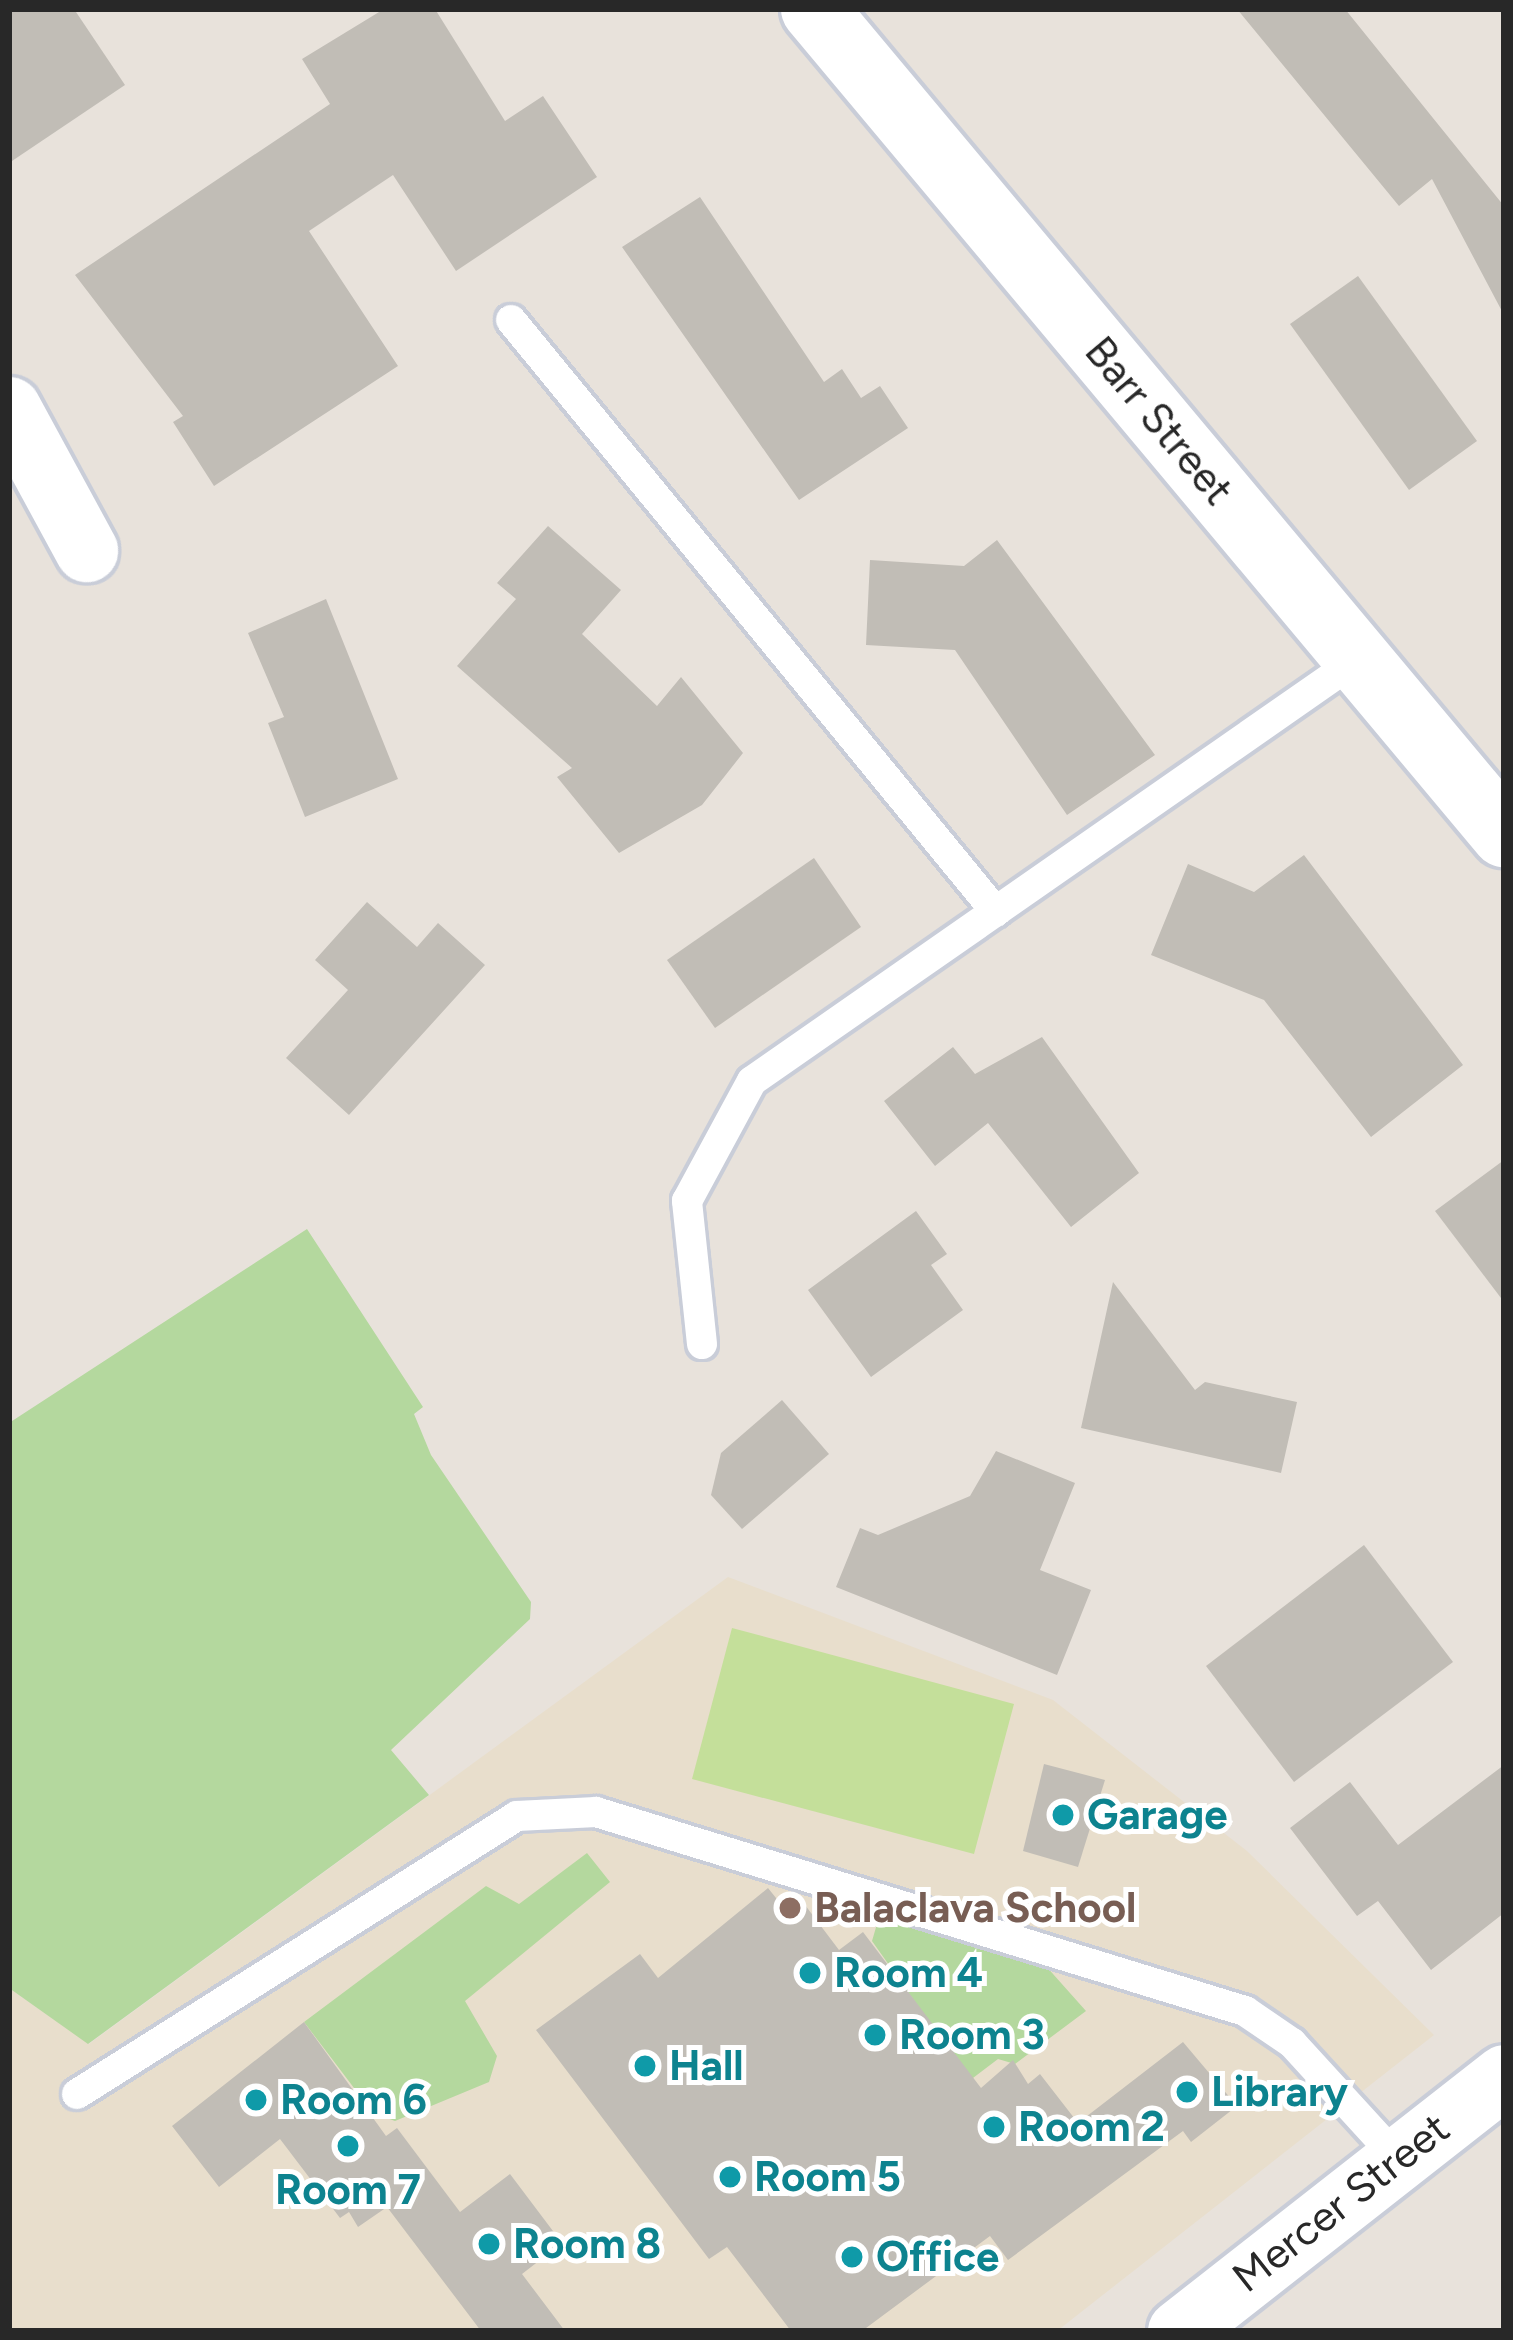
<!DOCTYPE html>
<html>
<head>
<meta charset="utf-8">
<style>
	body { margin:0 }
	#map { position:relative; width:1513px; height:2340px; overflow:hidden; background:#e8e2db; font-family:Figtree,sans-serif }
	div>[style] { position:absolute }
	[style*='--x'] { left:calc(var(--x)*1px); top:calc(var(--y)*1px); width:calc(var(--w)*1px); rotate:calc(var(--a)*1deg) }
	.education>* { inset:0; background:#e8decc }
	.green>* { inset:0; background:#b4d89e }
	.pitch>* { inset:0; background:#c4df9a }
	.building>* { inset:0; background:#c1bdb6 }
	.roads { filter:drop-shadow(3px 0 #c9cdd8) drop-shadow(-3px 0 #c9cdd8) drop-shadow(0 3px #c9cdd8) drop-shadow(0 -3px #c9cdd8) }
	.lane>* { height:30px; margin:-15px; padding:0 15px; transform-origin:15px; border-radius:15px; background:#fff }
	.street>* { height:63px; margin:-31.5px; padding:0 31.5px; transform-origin:31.5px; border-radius:31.5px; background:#fff }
	.secondary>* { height:66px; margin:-33px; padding:0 33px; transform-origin:33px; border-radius:33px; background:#fff }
	.dots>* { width:33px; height:33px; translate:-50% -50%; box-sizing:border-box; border:6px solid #fff; border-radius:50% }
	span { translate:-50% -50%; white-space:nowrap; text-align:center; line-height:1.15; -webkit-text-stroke:10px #fff; paint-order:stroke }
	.street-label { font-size:42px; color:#282828 }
	.culture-label { font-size:42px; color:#0d838f; font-weight:700 }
	.left { translate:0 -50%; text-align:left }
	.education-label { font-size:42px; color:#785e54; font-weight:700 }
	.frame { position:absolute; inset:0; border:12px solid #282828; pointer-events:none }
</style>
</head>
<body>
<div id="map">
	<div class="education">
		<i style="clip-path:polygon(728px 1577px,1053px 1700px,1247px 1851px,1434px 2035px,1057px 2331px,9px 2331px,9px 1988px,89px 2044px)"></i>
	</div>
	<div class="green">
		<i style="clip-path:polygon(307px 1229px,423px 1407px,414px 1414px,431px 1455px,531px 1602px,530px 1619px,391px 1750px,429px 1795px,88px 2044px,9px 1988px,9px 1423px)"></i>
		<i style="clip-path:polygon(587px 1853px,610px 1882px,465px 2001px,497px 2056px,489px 2082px,395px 2121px,373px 2113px,304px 2022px,486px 1886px,519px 1904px)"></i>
		<i style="clip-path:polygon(879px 1917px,1045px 1965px,1086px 2011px,1015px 2064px,998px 2059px,886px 2144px,935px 2030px,872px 1941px)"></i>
	</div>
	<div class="pitch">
		<i style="clip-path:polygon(732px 1628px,1014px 1704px,974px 1854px,692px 1779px)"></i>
	</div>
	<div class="building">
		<i style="clip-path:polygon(9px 9px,74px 9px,125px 85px,9px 163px)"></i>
		<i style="clip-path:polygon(384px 9px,435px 9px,505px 121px,543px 96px,597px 177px,456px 271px,393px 175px,309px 231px,398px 366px,214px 486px,173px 422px,183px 416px,75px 275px,330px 104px,302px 59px)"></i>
		<i style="clip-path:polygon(1237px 9px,1345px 9px,1504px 206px,1504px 315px,1432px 179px,1399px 206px)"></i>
		<i style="clip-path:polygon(700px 197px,824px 382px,842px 369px,861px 398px,880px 386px,908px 428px,799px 500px,622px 247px)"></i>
		<i style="clip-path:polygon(1358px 276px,1477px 441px,1409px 490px,1290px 324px)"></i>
		<i style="clip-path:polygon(548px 526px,621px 590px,582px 634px,657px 706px,681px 677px,743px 753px,702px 805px,619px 853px,557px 777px,572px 768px,457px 666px,516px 599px,497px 583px)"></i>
		<i style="clip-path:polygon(997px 540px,1155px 755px,1067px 815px,955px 650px,866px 645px,870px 560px,964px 566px)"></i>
		<i style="clip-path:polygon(326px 599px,398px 779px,305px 817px,268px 723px,284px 717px,248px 633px)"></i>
		<i style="clip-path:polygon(1304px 855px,1463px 1065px,1371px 1137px,1264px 1000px,1151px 955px,1188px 864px,1254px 892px)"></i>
		<i style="clip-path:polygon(814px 858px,861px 927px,715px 1028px,667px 960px)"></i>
		<i style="clip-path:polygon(367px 902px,417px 947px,438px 923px,485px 965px,349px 1115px,286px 1058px,348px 990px,315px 960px)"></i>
		<i style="clip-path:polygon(1042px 1037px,1139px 1173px,1071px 1227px,988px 1123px,935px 1166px,884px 1101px,953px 1047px,975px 1074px)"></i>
		<i style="clip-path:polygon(1504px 1160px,1504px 1302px,1435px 1211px)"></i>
		<i style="clip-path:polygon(916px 1211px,947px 1254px,931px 1265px,963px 1310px,871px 1377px,808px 1290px)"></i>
		<i style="clip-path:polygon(1113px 1282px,1195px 1390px,1205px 1382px,1297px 1402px,1281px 1473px,1081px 1428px)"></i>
		<i style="clip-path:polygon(782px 1400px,829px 1454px,742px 1529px,711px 1495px,721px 1453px)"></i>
		<i style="clip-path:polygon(996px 1451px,1075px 1483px,1040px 1570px,1091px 1590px,1057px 1675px,836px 1587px,860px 1528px,878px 1535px,970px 1496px)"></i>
		<i style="clip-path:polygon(1364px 1545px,1453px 1662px,1294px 1782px,1206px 1666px)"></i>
		<i style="clip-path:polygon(1044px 1764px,1105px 1780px,1078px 1867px,1023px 1851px)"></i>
		<i style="clip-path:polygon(1504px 1765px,1504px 1913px,1431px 1970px,1378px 1901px,1357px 1916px,1290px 1828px,1350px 1782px,1398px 1845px)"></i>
		<i style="clip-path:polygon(768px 1888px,788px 1913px,802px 1901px,839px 1950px,863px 1932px,981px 2088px,1013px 2060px,1028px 2084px,1040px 2074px,1078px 2123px,1183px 2042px,1237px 2106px,1191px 2142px,1183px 2131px,1008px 2260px,990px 2236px,862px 2331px,791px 2331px,727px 2247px,709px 2259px,536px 2030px,640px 1954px,658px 1978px)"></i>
		<i style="clip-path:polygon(304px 2022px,386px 2136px,397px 2128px,460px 2212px,510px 2174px,562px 2243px,522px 2274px,565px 2331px,481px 2331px,387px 2207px,358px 2227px,349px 2212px,340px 2218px,280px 2139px,219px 2187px,172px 2126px)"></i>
	</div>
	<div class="roads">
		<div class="lane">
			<i style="--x:511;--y:320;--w:765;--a:50.67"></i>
			<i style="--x:702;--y:1344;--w:144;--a:-96"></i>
			<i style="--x:687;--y:1201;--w:136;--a:-61.6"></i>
			<i style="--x:752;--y:1081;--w:738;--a:-34.85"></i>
			<i style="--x:77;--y:2094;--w:520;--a:-32.29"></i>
			<i style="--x:517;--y:1816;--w:79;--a:-2.9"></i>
			<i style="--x:596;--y:1812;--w:679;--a:17.05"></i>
			<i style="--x:1245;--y:2011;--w:57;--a:34.2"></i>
			<i style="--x:1292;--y:2043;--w:157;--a:47.6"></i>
		</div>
		<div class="street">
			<i style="--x:9;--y:408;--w:162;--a:61.5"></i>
			<i style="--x:1179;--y:2331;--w:413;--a:-38.1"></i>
		</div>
		<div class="secondary">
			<i style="--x:814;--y:9;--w:1076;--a:50.09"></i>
		</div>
	</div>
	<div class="dots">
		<i style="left:1063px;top:1815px;background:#0f9aa8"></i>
		<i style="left:790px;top:1908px;background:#8d6e63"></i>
		<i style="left:810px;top:1973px;background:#0f9aa8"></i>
		<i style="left:875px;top:2035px;background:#0f9aa8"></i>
		<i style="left:645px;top:2066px;background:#0f9aa8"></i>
		<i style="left:1187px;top:2092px;background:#0f9aa8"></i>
		<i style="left:256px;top:2100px;background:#0f9aa8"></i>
		<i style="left:994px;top:2127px;background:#0f9aa8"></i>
		<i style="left:348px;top:2146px;background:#0f9aa8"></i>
		<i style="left:730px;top:2177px;background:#0f9aa8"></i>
		<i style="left:489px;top:2244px;background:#0f9aa8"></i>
		<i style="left:852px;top:2257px;background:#0f9aa8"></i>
	</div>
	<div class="street-label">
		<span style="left:1159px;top:421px;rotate:50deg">Barr Street</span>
		<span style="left:1341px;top:2203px;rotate:-38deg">Mercer Street</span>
	</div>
	<div class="culture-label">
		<span class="left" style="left:1087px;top:1815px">Garage</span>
		<span class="left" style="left:834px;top:1973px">Room 4</span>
		<span class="left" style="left:899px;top:2035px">Room 3</span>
		<span class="left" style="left:669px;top:2066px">Hall</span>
		<span class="left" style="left:1211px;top:2092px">Library</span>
		<span class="left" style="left:280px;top:2100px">Room 6</span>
		<span class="left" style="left:1018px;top:2127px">Room 2</span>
		<span class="left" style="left:754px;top:2177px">Room 5</span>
		<span style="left:348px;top:2190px">Room 7</span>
		<span class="left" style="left:513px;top:2244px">Room 8</span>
		<span class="left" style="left:876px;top:2257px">Office</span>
	</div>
	<div class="education-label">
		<span class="left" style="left:814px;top:1908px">Balaclava School</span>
	</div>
	<div class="frame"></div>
</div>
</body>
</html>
